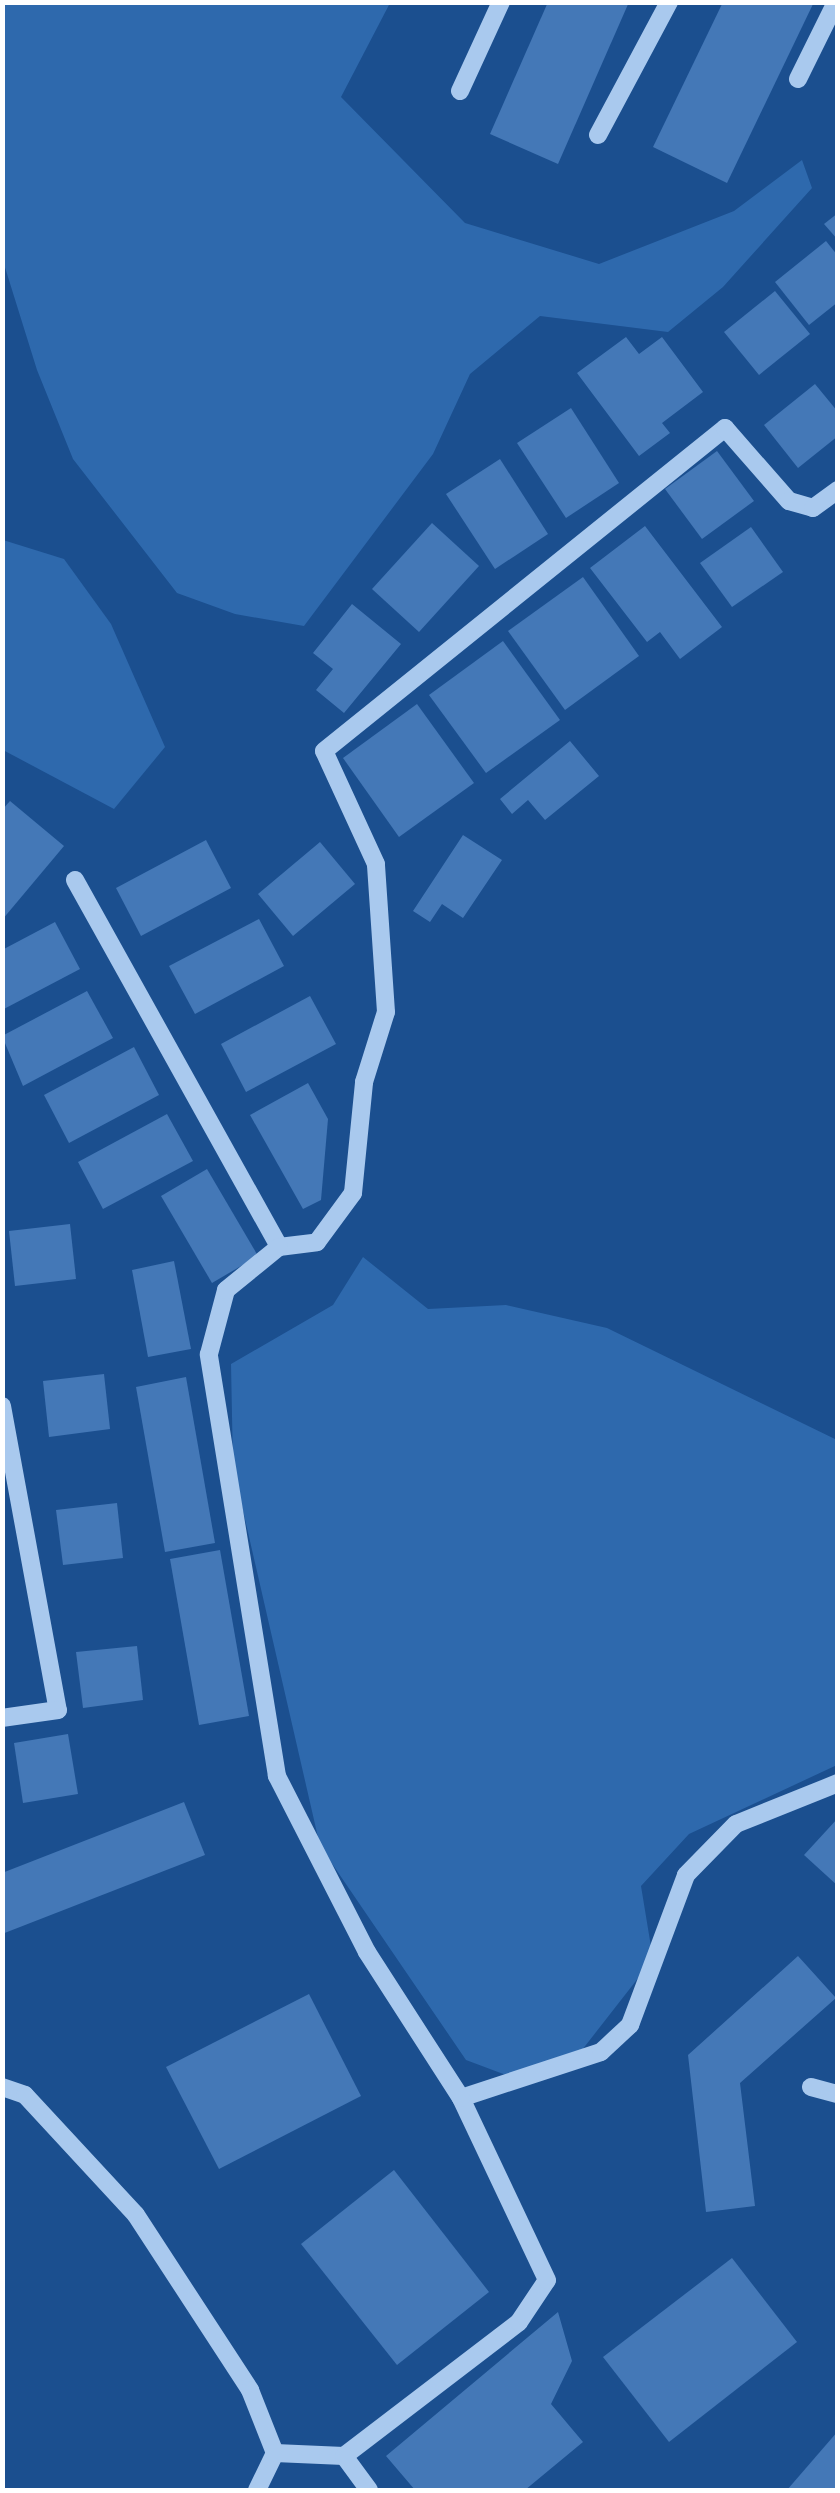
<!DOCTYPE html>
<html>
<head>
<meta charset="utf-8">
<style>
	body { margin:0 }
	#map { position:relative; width:840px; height:2493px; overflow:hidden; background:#1b4f8f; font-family:Arial,sans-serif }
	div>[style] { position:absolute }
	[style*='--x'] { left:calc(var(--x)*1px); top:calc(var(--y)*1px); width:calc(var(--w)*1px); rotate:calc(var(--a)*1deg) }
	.green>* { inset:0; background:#2e69ad }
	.building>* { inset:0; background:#4478b7 }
	.minor>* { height:18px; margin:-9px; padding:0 9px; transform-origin:9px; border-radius:9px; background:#a9c9ee }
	span { translate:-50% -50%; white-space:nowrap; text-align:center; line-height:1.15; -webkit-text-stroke:8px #1b4f8f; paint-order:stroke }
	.frame { position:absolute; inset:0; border:5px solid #fff; pointer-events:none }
</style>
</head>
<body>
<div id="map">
	<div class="green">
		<i style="clip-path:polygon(3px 2px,390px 3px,341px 97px,465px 223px,599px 264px,734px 211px,802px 160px,812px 188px,723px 287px,668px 332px,540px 316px,470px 374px,433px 454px,304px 626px,235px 614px,177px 593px,73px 459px,37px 370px,3px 261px)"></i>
		<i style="clip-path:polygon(3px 540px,64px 559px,111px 624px,165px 747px,114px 809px,3px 750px)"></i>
		<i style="clip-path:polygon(363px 1257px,428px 1309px,506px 1305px,607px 1328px,837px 1440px,837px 1765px,689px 1834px,641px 1886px,653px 1959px,568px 2068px,519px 2080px,466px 2060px,320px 1846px,233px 1467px,231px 1364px,333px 1305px)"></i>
	</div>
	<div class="building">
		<i style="clip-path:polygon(548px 2px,629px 2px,558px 164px,490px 134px)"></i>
		<i style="clip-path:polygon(723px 2px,814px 2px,727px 183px,653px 147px)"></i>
		<i style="clip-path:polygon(838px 213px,838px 240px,824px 224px)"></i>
		<i style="clip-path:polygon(826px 241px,838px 256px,838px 302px,809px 325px,775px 282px)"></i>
		<i style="clip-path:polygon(775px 291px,810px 334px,759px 375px,724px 332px)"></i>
		<i style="clip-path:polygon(626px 337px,639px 354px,662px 337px,703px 392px,662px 423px,670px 433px,639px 456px,577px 373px)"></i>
		<i style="clip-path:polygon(815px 384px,838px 412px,838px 436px,798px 468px,764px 425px)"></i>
		<i style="clip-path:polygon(571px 408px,619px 483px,566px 518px,517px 443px)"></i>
		<i style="clip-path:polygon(717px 451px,754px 501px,702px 539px,665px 489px)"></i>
		<i style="clip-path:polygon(500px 459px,548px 534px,495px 569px,446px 494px)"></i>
		<i style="clip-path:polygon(432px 523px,479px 566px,419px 632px,372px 589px)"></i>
		<i style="clip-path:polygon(645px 526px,722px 627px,680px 659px,660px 632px,647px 642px,590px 568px)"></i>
		<i style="clip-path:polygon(751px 527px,783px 572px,732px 607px,700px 563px)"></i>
		<i style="clip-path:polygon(583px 577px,639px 656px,565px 710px,508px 631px)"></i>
		<i style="clip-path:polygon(352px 604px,401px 644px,344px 713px,316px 690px,333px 669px,313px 653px)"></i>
		<i style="clip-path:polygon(503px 641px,560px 720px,486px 773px,429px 695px)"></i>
		<i style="clip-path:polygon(417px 704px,474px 783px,399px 837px,343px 758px)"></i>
		<i style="clip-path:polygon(570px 741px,599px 776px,545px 820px,528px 800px,512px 814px,500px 799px)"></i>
		<i style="clip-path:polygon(10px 801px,64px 846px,2px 920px,2px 810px)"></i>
		<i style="clip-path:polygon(463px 835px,502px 860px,463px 918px,442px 904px,430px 922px,413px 911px)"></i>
		<i style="clip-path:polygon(206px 840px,231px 888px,141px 936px,116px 888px)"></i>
		<i style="clip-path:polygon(320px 842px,355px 884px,293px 936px,258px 894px)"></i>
		<i style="clip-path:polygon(259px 919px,284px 966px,195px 1014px,169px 966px)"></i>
		<i style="clip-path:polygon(55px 922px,80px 969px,2px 1010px,2px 950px)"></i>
		<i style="clip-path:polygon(87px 991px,113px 1038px,23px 1086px,2px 1036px)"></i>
		<i style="clip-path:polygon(310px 996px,336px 1044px,246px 1092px,221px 1044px)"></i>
		<i style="clip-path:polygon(134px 1047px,159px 1095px,69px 1143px,44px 1095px)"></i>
		<i style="clip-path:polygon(308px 1083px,328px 1119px,321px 1200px,303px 1209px,250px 1115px)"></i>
		<i style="clip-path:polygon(167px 1114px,193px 1161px,103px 1209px,78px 1162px)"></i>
		<i style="clip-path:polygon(207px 1169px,258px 1256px,212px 1283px,161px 1196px)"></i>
		<i style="clip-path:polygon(70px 1224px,76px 1279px,15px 1286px,9px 1231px)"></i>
		<i style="clip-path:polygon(174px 1261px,191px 1349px,148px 1357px,132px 1270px)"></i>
		<i style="clip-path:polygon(104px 1374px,110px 1429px,49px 1437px,43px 1381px)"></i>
		<i style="clip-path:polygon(186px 1377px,215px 1543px,165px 1552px,136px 1387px)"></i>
		<i style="clip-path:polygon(117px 1503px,123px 1558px,63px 1565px,56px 1510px)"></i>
		<i style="clip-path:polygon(220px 1550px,249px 1716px,199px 1725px,170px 1559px)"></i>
		<i style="clip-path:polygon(137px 1646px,143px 1700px,83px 1708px,76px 1652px)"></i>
		<i style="clip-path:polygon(68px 1734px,78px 1794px,23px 1803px,14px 1743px)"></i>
		<i style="clip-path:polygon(184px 1802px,205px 1855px,2px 1934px,2px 1873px)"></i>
		<i style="clip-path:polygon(838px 1818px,838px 1886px,804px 1855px)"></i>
		<i style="clip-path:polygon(798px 1956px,836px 1998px,740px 2083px,755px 2206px,706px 2212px,688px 2055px)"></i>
		<i style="clip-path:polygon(309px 1994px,361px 2096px,219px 2169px,166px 2067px)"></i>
		<i style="clip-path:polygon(394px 2170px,489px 2292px,397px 2365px,301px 2244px)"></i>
		<i style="clip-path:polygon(732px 2258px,797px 2342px,669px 2442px,603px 2357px)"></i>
		<i style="clip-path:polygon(558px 2312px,572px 2361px,551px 2404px,583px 2442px,525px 2490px,415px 2490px,386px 2456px)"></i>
		<i style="clip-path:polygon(838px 2431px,838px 2490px,787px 2490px)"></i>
	</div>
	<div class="minor">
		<i style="--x:798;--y:79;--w:86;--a:-63.7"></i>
		<i style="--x:460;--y:91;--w:98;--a:-65.3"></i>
		<i style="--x:598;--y:135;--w:151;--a:-61.9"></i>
		<i style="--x:75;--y:880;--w:420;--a:60.9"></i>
		<i style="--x:279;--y:1247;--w:38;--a:-7"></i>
		<i style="--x:317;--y:1242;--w:61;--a:-53.7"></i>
		<i style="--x:353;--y:1193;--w:112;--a:-84.3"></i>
		<i style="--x:364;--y:1082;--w:73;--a:-72.6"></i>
		<i style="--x:386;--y:1012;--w:148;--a:-93.9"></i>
		<i style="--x:376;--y:864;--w:124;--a:-114.7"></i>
		<i style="--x:324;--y:751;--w:515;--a:-38.85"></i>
		<i style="--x:725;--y:428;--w:97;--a:48.8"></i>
		<i style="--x:789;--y:501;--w:25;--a:16"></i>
		<i style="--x:813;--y:508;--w:31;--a:-36"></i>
		<i style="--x:2;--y:1406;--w:309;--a:79.6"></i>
		<i style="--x:58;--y:1710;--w:57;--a:171.9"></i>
		<i style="--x:2;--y:2087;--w:24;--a:19"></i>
		<i style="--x:25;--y:2095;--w:163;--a:47.2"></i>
		<i style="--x:136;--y:2215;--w:209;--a:56.9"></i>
		<i style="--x:250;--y:2390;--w:68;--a:68.4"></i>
		<i style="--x:275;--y:2453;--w:41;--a:115.9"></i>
		<i style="--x:811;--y:2087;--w:28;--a:15"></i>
		<i style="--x:461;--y:2098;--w:147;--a:-18.2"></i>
		<i style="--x:601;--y:2052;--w:40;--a:-43"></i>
		<i style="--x:630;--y:2025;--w:160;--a:-69.5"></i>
		<i style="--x:686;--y:1875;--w:71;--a:-45.6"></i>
		<i style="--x:736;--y:1824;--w:110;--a:-21.9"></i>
		<i style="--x:275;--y:2453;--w:69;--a:2.5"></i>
		<i style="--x:344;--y:2456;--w:220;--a:-37.4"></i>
		<i style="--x:519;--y:2322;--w:50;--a:-56.3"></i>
		<i style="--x:547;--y:2280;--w:201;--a:-115.3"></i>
		<i style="--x:461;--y:2098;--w:174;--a:-122.8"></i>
		<i style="--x:367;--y:1952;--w:198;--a:-117.1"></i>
		<i style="--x:277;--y:1776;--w:427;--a:-99.2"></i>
		<i style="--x:209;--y:1354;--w:66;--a:-75.1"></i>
		<i style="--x:226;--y:1290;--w:68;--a:-39.1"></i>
		<i style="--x:344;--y:2456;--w:42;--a:53.7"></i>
	</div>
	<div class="frame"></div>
</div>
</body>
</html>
